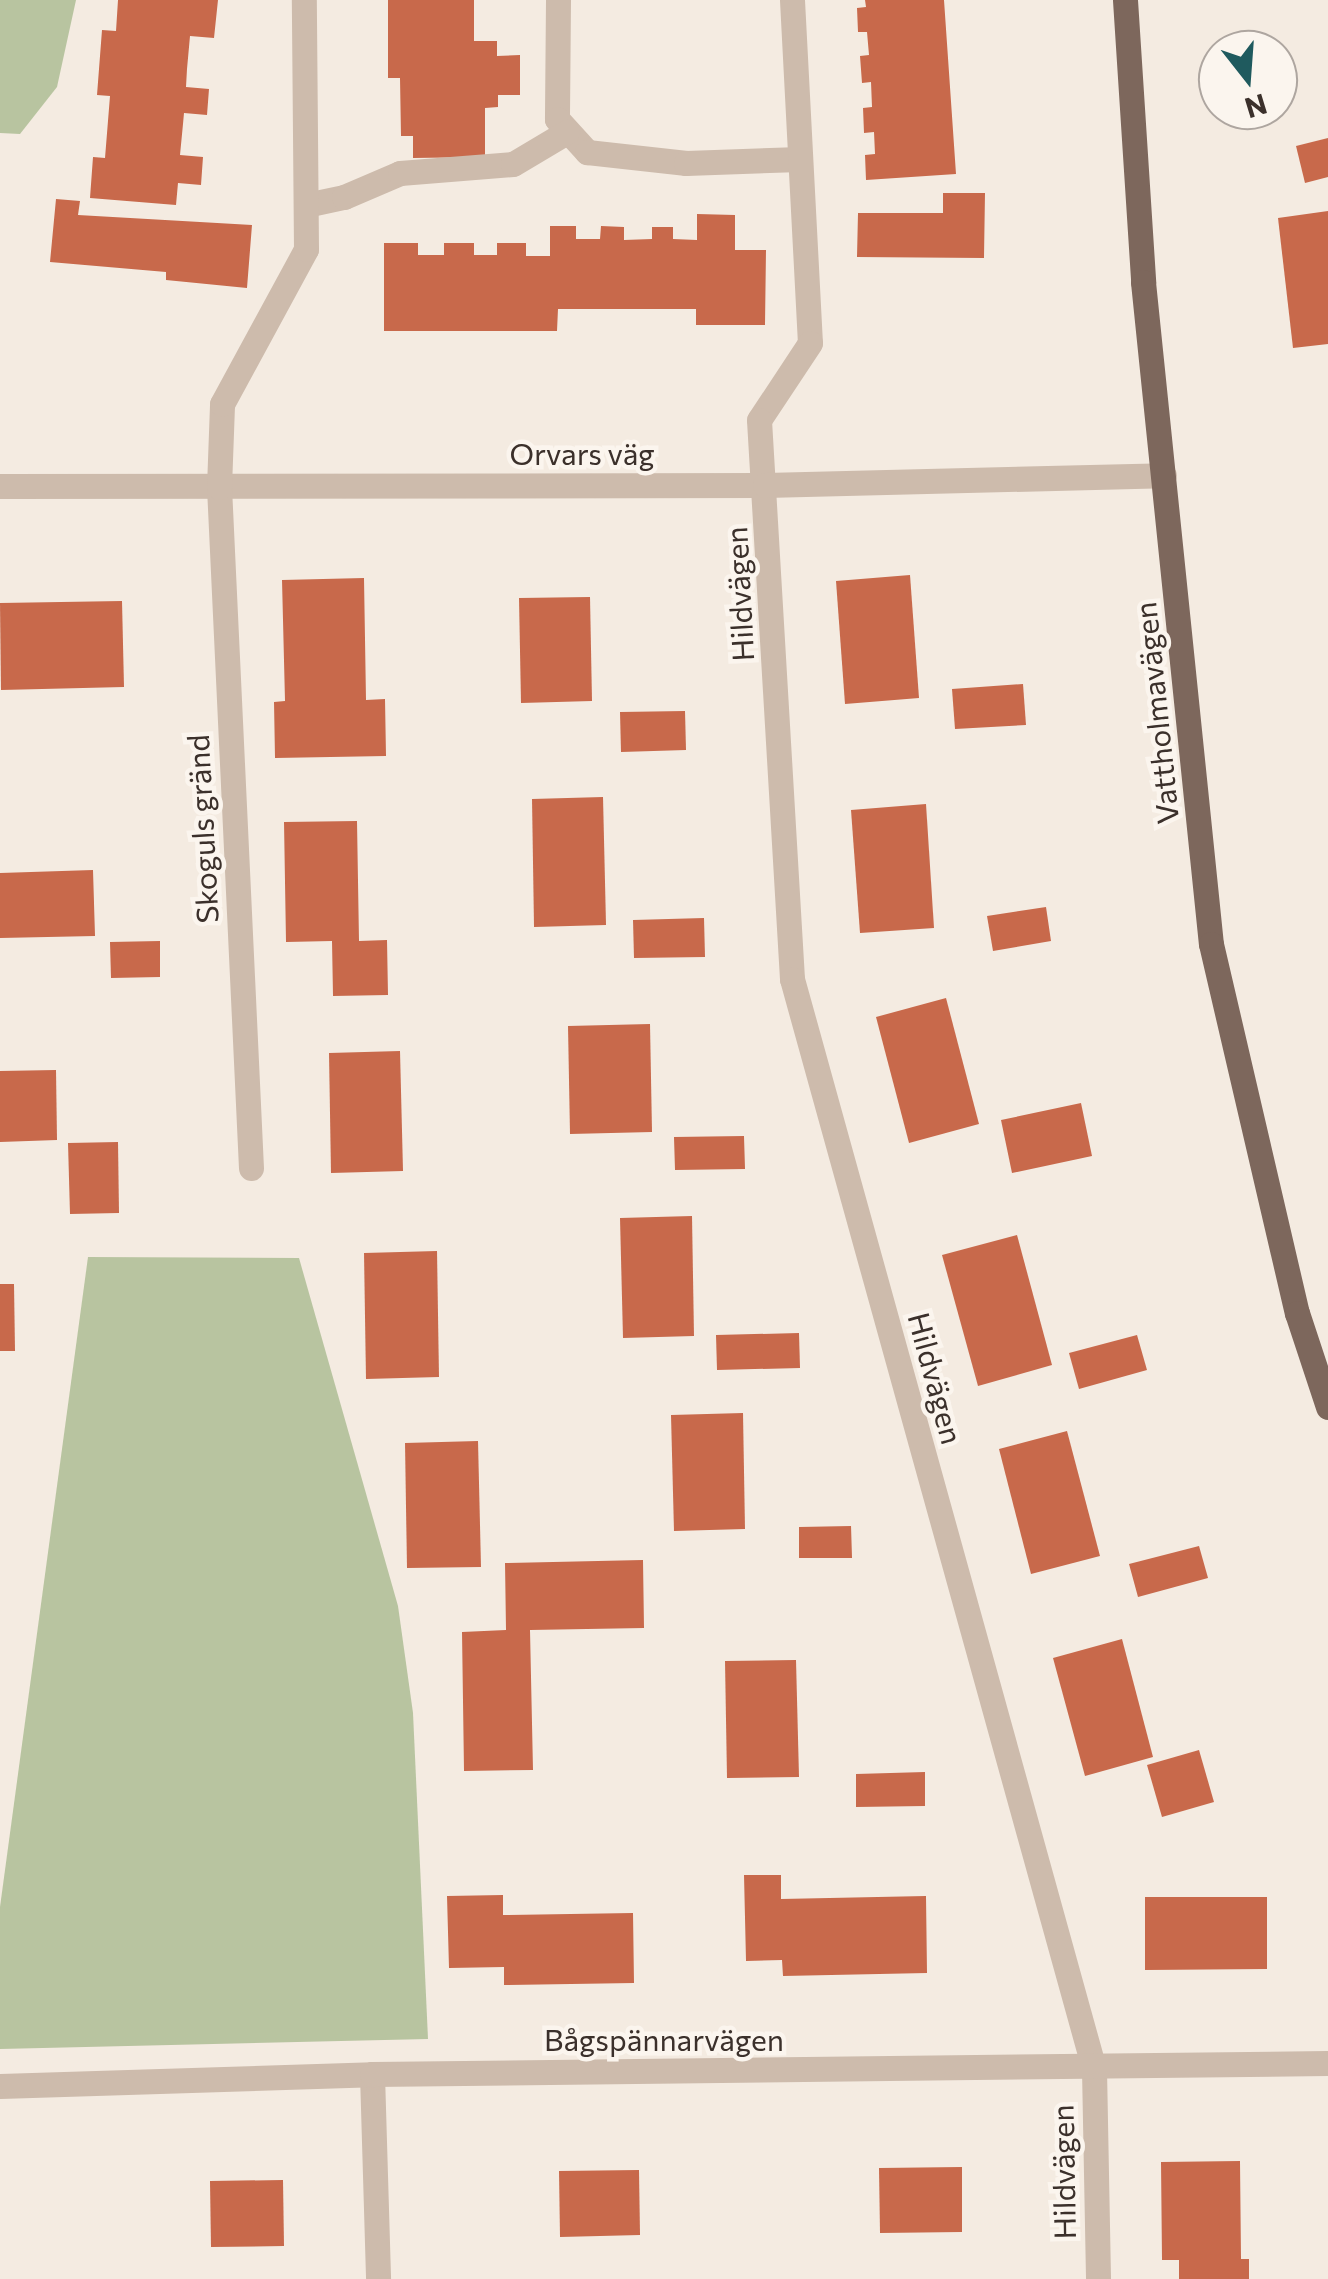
<!DOCTYPE html>
<html>
<head>
<meta charset="utf-8">
<style>
	body { margin:0 }
	#map { position:relative; width:1328px; height:2279px; overflow:hidden; background:#f4ebe1; font-family:Commissioner,sans-serif }
	div>[style] { position:absolute }
	[style*='--x'] { left:calc(var(--x)*1px); top:calc(var(--y)*1px); width:calc(var(--w)*1px); rotate:calc(var(--a)*1deg) }
	.green>* { inset:0; background:#b8c4a0 }
	.building>* { inset:0; background:#c8694b }
	.minor>* { height:25px; margin:-12.5px; padding:0 12.5px; transform-origin:12.5px; border-radius:12.5px; background:#cdbbac }
	.major>* { height:25px; margin:-12.5px; padding:0 12.5px; transform-origin:12.5px; border-radius:12.5px; background:#7d675c }
	span { translate:-50% -50%; white-space:nowrap; text-align:center; line-height:1.15; -webkit-text-stroke:9px #fbf5ee; paint-order:stroke }
	.street-label { font-size:30px; color:#3b302b }
	.north { position:absolute; left:1198px; top:30px; width:100px; height:100px; box-sizing:border-box; background:#fbf5ee; border:2px solid #aea6a0; border-radius:50%; rotate:163deg; font-size:28px; font-weight:700; line-height:40px; text-align:center; color:#3b302b }
	.north::after { content:''; display:block; margin:auto; width:35px; height:45px; background:#1f5a5e; clip-path:polygon(50% 0,100% 100%,50% 72%,0 100%) }
</style>
</head>
<body>
<div id="map">
	<div class="green">
		<i style="clip-path:polygon(0 0,76px 0,57px 87px,20px 134px,0 133px)"></i>
		<i style="clip-path:polygon(88px 1257px,299px 1258px,398px 1606px,413px 1713px,428px 2039px,0 2049px,0 1907px)"></i>
	</div>
	<div class="building">
		<i style="clip-path:polygon(118px 0,218px 0,214px 38px,190px 36px,187px 69px,186px 87px,209px 89px,207px 115px,184px 113px,183px 124px,180px 155px,203px 157px,201px 185px,178px 183px,176px 205px,90px 198px,93px 157px,105px 158px,110px 96px,97px 95px,102px 30px,116px 31px)"></i>
		<i style="clip-path:polygon(388px 0,474px 0,474px 41px,497px 41px,497px 56px,520px 55px,520px 95px,498px 95px,498px 107px,485px 108px,485px 157px,413px 158px,413px 136px,401px 136px,400px 78px,388px 78px)"></i>
		<i style="clip-path:polygon(865px 0,944px 0,956px 174px,866px 180px,865px 155px,875px 154px,874px 132px,864px 133px,863px 108px,872px 107px,871px 82px,862px 83px,860px 56px,869px 55px,867px 32px,858px 32px,857px 8px,866px 7px)"></i>
		<i style="clip-path:polygon(1328px 138px,1328px 177px,1305px 183px,1296px 146px)"></i>
		<i style="clip-path:polygon(943px 193px,985px 193px,984px 258px,857px 257px,858px 213px,943px 213px)"></i>
		<i style="clip-path:polygon(56px 199px,80px 201px,78px 215px,252px 225px,247px 288px,166px 280px,166px 272px,50px 262px)"></i>
		<i style="clip-path:polygon(1328px 211px,1328px 344px,1293px 348px,1278px 218px)"></i>
		<i style="clip-path:polygon(697px 214px,735px 215px,735px 250px,766px 250px,765px 325px,696px 325px,696px 309px,558px 309px,557px 331px,384px 331px,384px 243px,418px 243px,418px 255px,444px 255px,444px 243px,474px 243px,474px 255px,497px 255px,497px 243px,526px 243px,526px 256px,550px 256px,550px 226px,576px 226px,576px 239px,600px 239px,601px 226px,624px 227px,624px 240px,652px 239px,652px 227px,673px 227px,673px 239px,697px 240px)"></i>
		<i style="clip-path:polygon(910px 575px,919px 698px,845px 704px,836px 581px)"></i>
		<i style="clip-path:polygon(364px 578px,366px 700px,385px 699px,386px 756px,275px 758px,274px 702px,285px 701px,282px 580px)"></i>
		<i style="clip-path:polygon(590px 597px,592px 701px,521px 703px,519px 598px)"></i>
		<i style="clip-path:polygon(122px 601px,124px 687px,1px 690px,0 603px)"></i>
		<i style="clip-path:polygon(1023px 684px,1026px 725px,955px 729px,952px 689px)"></i>
		<i style="clip-path:polygon(685px 711px,686px 750px,621px 752px,620px 712px)"></i>
		<i style="clip-path:polygon(603px 797px,606px 925px,534px 927px,532px 799px)"></i>
		<i style="clip-path:polygon(926px 804px,934px 928px,860px 933px,851px 810px)"></i>
		<i style="clip-path:polygon(357px 821px,359px 941px,387px 940px,388px 995px,333px 996px,332px 941px,286px 942px,284px 822px)"></i>
		<i style="clip-path:polygon(93px 870px,95px 936px,0 938px,0 873px)"></i>
		<i style="clip-path:polygon(1046px 907px,1051px 941px,993px 951px,987px 916px)"></i>
		<i style="clip-path:polygon(704px 918px,705px 957px,634px 958px,633px 920px)"></i>
		<i style="clip-path:polygon(160px 941px,160px 977px,111px 978px,110px 942px)"></i>
		<i style="clip-path:polygon(946px 998px,979px 1124px,909px 1143px,876px 1017px)"></i>
		<i style="clip-path:polygon(650px 1024px,652px 1132px,570px 1134px,568px 1026px)"></i>
		<i style="clip-path:polygon(400px 1051px,403px 1171px,331px 1173px,329px 1053px)"></i>
		<i style="clip-path:polygon(56px 1070px,57px 1140px,0 1142px,0 1071px)"></i>
		<i style="clip-path:polygon(1081px 1103px,1092px 1156px,1012px 1173px,1001px 1120px)"></i>
		<i style="clip-path:polygon(744px 1136px,745px 1169px,675px 1170px,674px 1137px)"></i>
		<i style="clip-path:polygon(118px 1142px,119px 1213px,70px 1214px,68px 1143px)"></i>
		<i style="clip-path:polygon(692px 1216px,694px 1336px,623px 1338px,620px 1218px)"></i>
		<i style="clip-path:polygon(1017px 1235px,1052px 1365px,978px 1386px,942px 1255px)"></i>
		<i style="clip-path:polygon(437px 1251px,439px 1377px,366px 1379px,364px 1253px)"></i>
		<i style="clip-path:polygon(0 1284px,14px 1284px,15px 1351px,0 1351px)"></i>
		<i style="clip-path:polygon(799px 1333px,800px 1368px,717px 1370px,716px 1335px)"></i>
		<i style="clip-path:polygon(1137px 1335px,1147px 1370px,1079px 1389px,1069px 1353px)"></i>
		<i style="clip-path:polygon(743px 1413px,745px 1529px,674px 1531px,671px 1415px)"></i>
		<i style="clip-path:polygon(1067px 1431px,1100px 1556px,1031px 1574px,999px 1449px)"></i>
		<i style="clip-path:polygon(478px 1441px,481px 1567px,407px 1568px,405px 1443px)"></i>
		<i style="clip-path:polygon(851px 1526px,852px 1558px,799px 1558px,799px 1527px)"></i>
		<i style="clip-path:polygon(1199px 1546px,1208px 1578px,1138px 1597px,1129px 1564px)"></i>
		<i style="clip-path:polygon(643px 1560px,644px 1628px,530px 1630px,533px 1770px,464px 1771px,462px 1632px,506px 1630px,505px 1563px)"></i>
		<i style="clip-path:polygon(1122px 1639px,1153px 1757px,1085px 1776px,1053px 1658px)"></i>
		<i style="clip-path:polygon(796px 1660px,799px 1777px,727px 1778px,725px 1661px)"></i>
		<i style="clip-path:polygon(1199px 1750px,1214px 1802px,1162px 1817px,1147px 1765px)"></i>
		<i style="clip-path:polygon(925px 1772px,925px 1806px,856px 1807px,856px 1774px)"></i>
		<i style="clip-path:polygon(744px 1875px,781px 1875px,781px 1899px,926px 1896px,927px 1973px,783px 1976px,782px 1960px,746px 1961px)"></i>
		<i style="clip-path:polygon(503px 1895px,503px 1915px,633px 1913px,634px 1983px,504px 1985px,504px 1967px,449px 1968px,447px 1896px)"></i>
		<i style="clip-path:polygon(1145px 1897px,1267px 1897px,1267px 1969px,1145px 1970px)"></i>
		<i style="clip-path:polygon(1240px 2161px,1241px 2259px,1249px 2259px,1249px 2279px,1179px 2279px,1179px 2260px,1162px 2260px,1161px 2162px)"></i>
		<i style="clip-path:polygon(962px 2167px,962px 2232px,880px 2233px,879px 2168px)"></i>
		<i style="clip-path:polygon(639px 2170px,640px 2235px,560px 2237px,559px 2171px)"></i>
		<i style="clip-path:polygon(283px 2180px,284px 2246px,211px 2247px,210px 2181px)"></i>
	</div>
	<div class="minor">
		<i style="--x:558;--y:0;--w:119;--a:90.5"></i>
		<i style="--x:557;--y:119;--w:45;--a:47.7"></i>
		<i style="--x:587;--y:152;--w:100;--a:6.3"></i>
		<i style="--x:686;--y:163;--w:114;--a:-2"></i>
		<i style="--x:792;--y:0;--w:343;--a:87"></i>
		<i style="--x:810;--y:343;--w:92;--a:123.5"></i>
		<i style="--x:759;--y:420;--w:560;--a:86.62"></i>
		<i style="--x:792;--y:979;--w:1131;--a:74.51"></i>
		<i style="--x:1094;--y:2069;--w:210;--a:88.9"></i>
		<i style="--x:306;--y:205;--w:39;--a:-12"></i>
		<i style="--x:344;--y:197;--w:61;--a:-23.2"></i>
		<i style="--x:400;--y:173;--w:113;--a:-4.6"></i>
		<i style="--x:513;--y:164;--w:63;--a:-30.7"></i>
		<i style="--x:0;--y:486;--w:765;--a:-0.07"></i>
		<i style="--x:765;--y:485;--w:399;--a:-1.4"></i>
		<i style="--x:251;--y:1168;--w:682;--a:-92.69"></i>
		<i style="--x:219;--y:487;--w:83;--a:-87.9"></i>
		<i style="--x:222;--y:404;--w:176;--a:-61.5"></i>
		<i style="--x:306;--y:249;--w:249;--a:-90.5"></i>
		<i style="--x:372;--y:2074;--w:205;--a:88.3"></i>
		<i style="--x:0;--y:2086;--w:372;--a:-1.8"></i>
		<i style="--x:372;--y:2074;--w:956;--a:-0.66"></i>
	</div>
	<div class="major">
		<i style="--x:1125;--y:0;--w:283;--a:86.3"></i>
		<i style="--x:1143;--y:282;--w:665;--a:84.14"></i>
		<i style="--x:1211;--y:944;--w:379;--a:76.9"></i>
		<i style="--x:1297;--y:1313;--w:99;--a:71.7"></i>
	</div>
	<div class="street-label">
		<span style="left:582px;top:453px">Orvars väg</span>
		<span style="left:739px;top:594px;rotate:-93deg">Hildvägen</span>
		<span style="left:1156px;top:713px;rotate:-96deg">Vattholmavägen</span>
		<span style="left:202px;top:829px;rotate:-93deg">Skoguls gränd</span>
		<span style="left:936px;top:1378px;rotate:75deg">Hildvägen</span>
		<span style="left:664px;top:2039px">Bågspännarvägen</span>
		<span style="left:1063px;top:2172px;rotate:-91deg">Hildvägen</span>
	</div>
	<div class="north">N</div>
</div>
</body>
</html>
